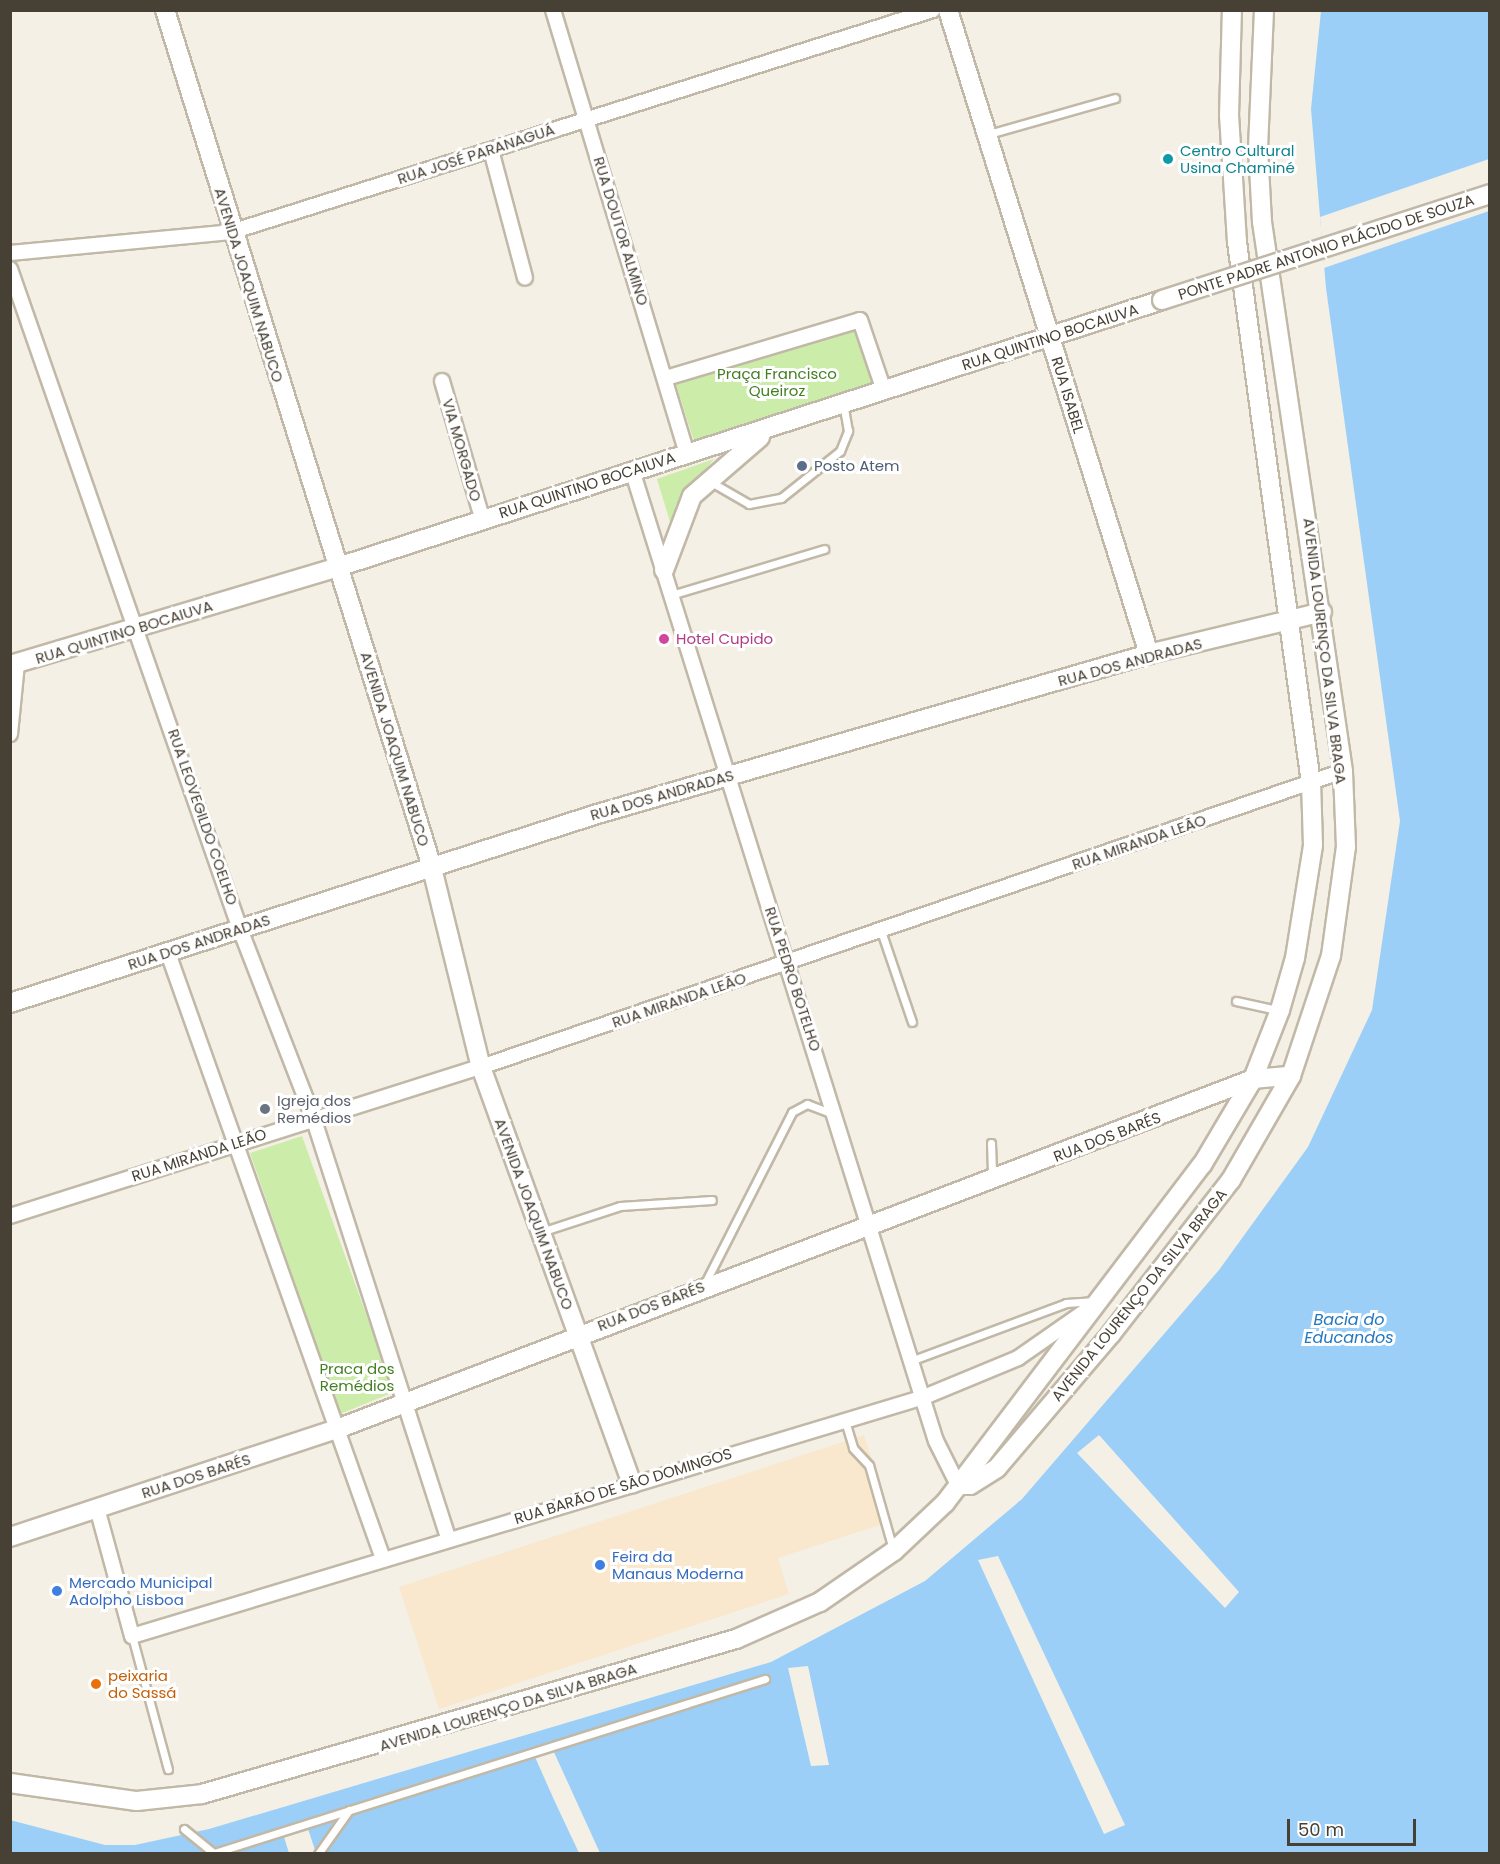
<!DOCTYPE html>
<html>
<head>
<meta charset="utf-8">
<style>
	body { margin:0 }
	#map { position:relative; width:1500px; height:1864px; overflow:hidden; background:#f4f0e5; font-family:Poppins,sans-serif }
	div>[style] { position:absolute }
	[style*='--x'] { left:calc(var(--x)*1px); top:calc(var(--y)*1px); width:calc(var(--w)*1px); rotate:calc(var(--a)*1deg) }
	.commercial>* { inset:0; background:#f9e8ce }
	.green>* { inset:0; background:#cceda9 }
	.water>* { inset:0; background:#9bcff7 }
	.pier>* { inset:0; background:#f4f0e5 }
	.roads { filter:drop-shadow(2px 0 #c1b8a7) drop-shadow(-2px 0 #c1b8a7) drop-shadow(0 2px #c1b8a7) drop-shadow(0 -2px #c1b8a7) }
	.service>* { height:7px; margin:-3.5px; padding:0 3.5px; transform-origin:3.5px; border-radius:3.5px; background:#fff }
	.minor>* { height:14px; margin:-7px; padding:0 7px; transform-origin:7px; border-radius:7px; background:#fff }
	.tertiary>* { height:18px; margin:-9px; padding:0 9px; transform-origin:9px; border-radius:9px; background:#fff }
	.bridges { filter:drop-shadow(2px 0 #c1b8a7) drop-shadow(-2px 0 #c1b8a7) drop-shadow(0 2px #c1b8a7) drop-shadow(0 -2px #c1b8a7) }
	.tertiary-bridge>* { height:18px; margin:-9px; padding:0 9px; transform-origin:9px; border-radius:9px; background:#fff }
	.dots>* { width:16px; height:16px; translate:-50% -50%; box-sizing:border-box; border:3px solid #fff; border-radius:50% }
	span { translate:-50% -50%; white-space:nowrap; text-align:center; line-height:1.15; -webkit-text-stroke:6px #fff; paint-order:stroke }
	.culture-label { font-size:15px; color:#0d838f }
	.left { translate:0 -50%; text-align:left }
	.street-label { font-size:15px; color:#474034 }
	.park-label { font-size:15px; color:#427f21 }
	.service-label { font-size:15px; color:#4e5e75 }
	.hotel-label { font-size:15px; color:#b23c85 }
	.worship-label { font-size:15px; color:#5b616d }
	.shop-label { font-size:15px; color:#366cbe }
	.food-label { font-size:15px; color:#c56008 }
	.water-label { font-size:16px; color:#2277be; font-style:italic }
	.frame { position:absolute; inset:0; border:12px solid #474034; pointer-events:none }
	.scale { position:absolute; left:1287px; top:1819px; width:129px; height:27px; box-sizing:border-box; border:3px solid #474034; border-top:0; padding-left:8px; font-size:18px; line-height:21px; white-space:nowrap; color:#474034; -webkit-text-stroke:4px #fff; paint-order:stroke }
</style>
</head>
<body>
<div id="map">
	<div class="commercial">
		<i style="clip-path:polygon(864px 1435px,892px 1521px,778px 1558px,789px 1594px,439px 1709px,399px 1587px)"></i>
	</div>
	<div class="green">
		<i style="clip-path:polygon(861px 322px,879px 381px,694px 441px,675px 382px)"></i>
		<i style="clip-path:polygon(714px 459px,676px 505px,671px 525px,657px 479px)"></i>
		<i style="clip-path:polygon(302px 1136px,394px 1392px,340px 1414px,250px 1153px)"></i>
	</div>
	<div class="water">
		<i style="clip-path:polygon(1321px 11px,1489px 11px,1489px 1853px,11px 1854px,10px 1820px,105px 1845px,135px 1845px,209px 1829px,771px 1662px,925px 1581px,1022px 1499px,1219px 1270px,1308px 1147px,1372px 1010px,1400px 821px,1326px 288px,1311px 109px)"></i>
	</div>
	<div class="pier">
		<i style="clip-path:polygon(1489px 159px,1489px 211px,1324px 268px,1320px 217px)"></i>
		<i style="clip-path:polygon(1099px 1435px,1239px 1592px,1225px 1608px,1077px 1453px)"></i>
		<i style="clip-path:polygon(998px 1556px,1125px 1825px,1104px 1834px,978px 1560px)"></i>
		<i style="clip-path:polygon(808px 1666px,829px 1765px,811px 1766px,788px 1668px)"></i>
		<i style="clip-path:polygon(553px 1750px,600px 1853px,579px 1853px,555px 1802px,535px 1757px)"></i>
		<i style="clip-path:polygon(308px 1829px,316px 1853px,289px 1853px,284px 1837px)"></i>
	</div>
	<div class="roads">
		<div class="service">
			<i style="--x:989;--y:134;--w:131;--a:-15.9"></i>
			<i style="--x:711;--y:482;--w:44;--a:30.1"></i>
			<i style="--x:749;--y:504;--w:33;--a:-11"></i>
			<i style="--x:781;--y:498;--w:75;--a:-38.5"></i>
			<i style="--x:840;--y:451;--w:22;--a:-68"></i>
			<i style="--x:848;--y:431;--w:27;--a:-100"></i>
			<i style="--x:671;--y:595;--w:160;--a:-16.7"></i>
			<i style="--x:881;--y:931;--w:96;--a:71.2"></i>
			<i style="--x:1236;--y:1001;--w:42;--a:12.4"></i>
			<i style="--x:991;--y:1143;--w:33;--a:88"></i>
			<i style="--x:541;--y:1232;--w:83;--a:-18.2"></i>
			<i style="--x:620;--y:1206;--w:92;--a:-3.7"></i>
			<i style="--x:704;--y:1285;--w:194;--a:-63"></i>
			<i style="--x:792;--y:1112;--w:17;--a:-28"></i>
			<i style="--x:807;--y:1104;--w:28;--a:21"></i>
			<i style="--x:913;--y:1360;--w:163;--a:-20.4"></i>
			<i style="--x:1066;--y:1303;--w:29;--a:-4"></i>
			<i style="--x:845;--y:1421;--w:28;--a:73"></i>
			<i style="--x:853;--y:1448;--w:23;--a:47"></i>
			<i style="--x:869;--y:1465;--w:87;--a:74.1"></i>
			<i style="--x:132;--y:1636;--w:138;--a:74.9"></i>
			<i style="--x:184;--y:1829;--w:38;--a:39"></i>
			<i style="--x:214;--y:1853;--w:578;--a:-17.53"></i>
			<i style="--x:318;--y:1854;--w:54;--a:-54.8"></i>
		</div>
		<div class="minor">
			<i style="--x:553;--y:10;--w:463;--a:73.2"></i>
			<i style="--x:491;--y:150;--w:132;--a:75.1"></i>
			<i style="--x:10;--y:253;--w:222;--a:-5.4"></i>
			<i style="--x:231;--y:232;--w:736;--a:-17.55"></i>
			<i style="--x:10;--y:269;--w:699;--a:70.79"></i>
			<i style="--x:240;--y:929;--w:202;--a:68.8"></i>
			<i style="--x:313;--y:1117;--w:441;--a:72.2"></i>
			<i style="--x:666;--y:378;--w:202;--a:-16.6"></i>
			<i style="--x:860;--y:320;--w:75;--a:71.3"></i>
			<i style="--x:442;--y:381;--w:143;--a:73.7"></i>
			<i style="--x:632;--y:470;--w:1017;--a:72.62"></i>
			<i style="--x:936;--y:1441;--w:49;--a:63.4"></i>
			<i style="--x:10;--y:734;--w:70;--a:-84.3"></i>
			<i style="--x:168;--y:953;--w:640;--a:70.46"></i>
			<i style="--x:10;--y:1216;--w:494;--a:-17.6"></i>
			<i style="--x:481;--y:1067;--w:911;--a:-18.95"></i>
			<i style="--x:97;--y:1508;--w:133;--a:74.7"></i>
			<i style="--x:132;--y:1636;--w:827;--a:-16.79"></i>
			<i style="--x:924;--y:1397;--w:102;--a:-22.5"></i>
			<i style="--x:1018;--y:1358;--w:80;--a:-34.9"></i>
		</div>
		<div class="tertiary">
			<i style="--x:165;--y:10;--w:894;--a:72.7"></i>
			<i style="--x:431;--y:864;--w:209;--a:76.2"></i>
			<i style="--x:481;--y:1067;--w:443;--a:70.1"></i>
			<i style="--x:948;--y:10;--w:675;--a:72.67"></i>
			<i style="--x:664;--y:570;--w:79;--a:-69.3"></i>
			<i style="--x:692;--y:496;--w:90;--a:-40.9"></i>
			<i style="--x:10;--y:665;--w:342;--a:-16.6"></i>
			<i style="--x:338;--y:567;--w:866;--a:-17.95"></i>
			<i style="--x:10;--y:1003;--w:614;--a:-17.84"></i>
			<i style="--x:594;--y:815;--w:578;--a:-16.18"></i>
			<i style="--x:1149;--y:654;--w:178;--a:-13.6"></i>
			<i style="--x:958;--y:1485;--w:12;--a:0"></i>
			<i style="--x:970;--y:1485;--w:32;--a:-32"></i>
			<i style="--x:997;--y:1468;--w:176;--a:-49.6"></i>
			<i style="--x:1111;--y:1334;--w:195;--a:-52.1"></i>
			<i style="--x:1231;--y:1180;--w:120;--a:-60"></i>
			<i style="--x:1291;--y:1076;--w:126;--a:-71.6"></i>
			<i style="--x:1331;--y:956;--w:110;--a:-82.2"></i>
			<i style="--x:1346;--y:847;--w:76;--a:-92.3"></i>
			<i style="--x:1343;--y:771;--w:555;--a:-98.39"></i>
			<i style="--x:1262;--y:222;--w:74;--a:-93.1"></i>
			<i style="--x:1258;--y:148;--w:138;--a:-87.5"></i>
			<i style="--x:10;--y:1537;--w:344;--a:-18.3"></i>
			<i style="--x:337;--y:1429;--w:981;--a:-20.91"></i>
			<i style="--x:1253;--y:1079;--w:38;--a:-5"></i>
			<i style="--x:10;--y:1783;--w:128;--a:8.1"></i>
			<i style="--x:137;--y:1801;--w:65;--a:-6.1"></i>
			<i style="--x:202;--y:1794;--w:556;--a:-16.19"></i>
			<i style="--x:736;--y:1639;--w:92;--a:-23.8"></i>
			<i style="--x:820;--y:1602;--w:90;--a:-34.6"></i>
			<i style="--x:894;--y:1551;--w:70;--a:-43.3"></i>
			<i style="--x:945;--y:1503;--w:425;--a:-52.8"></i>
			<i style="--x:1202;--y:1165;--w:100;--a:-59.3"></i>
			<i style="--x:1253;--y:1079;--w:74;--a:-68.6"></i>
			<i style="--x:1280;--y:1010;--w:54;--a:-73.9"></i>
			<i style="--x:1295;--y:958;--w:114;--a:-80.9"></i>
			<i style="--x:1313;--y:845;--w:62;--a:-91.8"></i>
			<i style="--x:1311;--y:783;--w:546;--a:-97.79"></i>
			<i style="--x:1237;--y:242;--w:126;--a:-93.6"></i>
			<i style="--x:1229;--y:116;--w:106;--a:-88.4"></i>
		</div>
	</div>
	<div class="bridges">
		<div class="tertiary-bridge">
			<i style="--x:1162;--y:300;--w:345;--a:-17.9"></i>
		</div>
	</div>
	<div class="dots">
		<i style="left:1168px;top:159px;background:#0f9aa8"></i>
		<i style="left:802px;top:466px;background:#5c6f8a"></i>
		<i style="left:664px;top:639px;background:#d1479c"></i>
		<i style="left:265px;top:1109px;background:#6b7280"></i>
		<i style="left:600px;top:1565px;background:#3f7fe0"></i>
		<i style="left:57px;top:1591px;background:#3f7fe0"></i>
		<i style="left:96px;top:1684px;background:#e8710a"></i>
	</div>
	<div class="culture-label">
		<span class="left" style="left:1180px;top:159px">Centro Cultural<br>Usina Chaminé</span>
	</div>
	<div class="street-label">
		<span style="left:476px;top:154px;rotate:-18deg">RUA JOSÉ PARANAGUÁ</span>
		<span style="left:621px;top:231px;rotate:73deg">RUA DOUTOR ALMINO</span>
		<span style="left:1326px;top:247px;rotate:-18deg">PONTE PADRE ANTONIO PLÁCIDO DE SOUZA</span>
		<span style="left:249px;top:285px;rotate:73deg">AVENIDA JOAQUIM NABUCO</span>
		<span style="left:1050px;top:337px;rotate:-18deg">RUA QUINTINO BOCAIUVA</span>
		<span style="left:1068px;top:395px;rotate:73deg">RUA ISABEL</span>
		<span style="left:462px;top:450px;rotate:74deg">VIA MORGADO</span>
		<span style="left:587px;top:485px;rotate:-18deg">RUA QUINTINO BOCAIUVA</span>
		<span style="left:124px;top:632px;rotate:-17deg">RUA QUINTINO BOCAIUVA</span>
		<span style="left:1325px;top:651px;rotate:83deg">AVENIDA LOURENÇO DA SILVA BRAGA</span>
		<span style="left:1130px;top:662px;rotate:-15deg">RUA DOS ANDRADAS</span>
		<span style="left:395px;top:749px;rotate:73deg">AVENIDA JOAQUIM NABUCO</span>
		<span style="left:662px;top:795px;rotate:-16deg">RUA DOS ANDRADAS</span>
		<span style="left:203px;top:817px;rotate:71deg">RUA LEOVEGILDO COELHO</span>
		<span style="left:1139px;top:842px;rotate:-19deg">RUA MIRANDA LEÃO</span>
		<span style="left:199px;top:942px;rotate:-18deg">RUA DOS ANDRADAS</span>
		<span style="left:793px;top:979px;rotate:72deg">RUA PEDRO BOTELHO</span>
		<span style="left:679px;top:1000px;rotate:-19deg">RUA MIRANDA LEÃO</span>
		<span style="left:1107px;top:1137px;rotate:-21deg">RUA DOS BARÉS</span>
		<span style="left:199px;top:1155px;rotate:-18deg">RUA MIRANDA LEÃO</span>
		<span style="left:534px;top:1214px;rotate:70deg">AVENIDA JOAQUIM NABUCO</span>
		<span style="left:1139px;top:1295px;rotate:-51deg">AVENIDA LOURENÇO DA SILVA BRAGA</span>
		<span style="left:651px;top:1306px;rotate:-21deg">RUA DOS BARÉS</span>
		<span style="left:196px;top:1476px;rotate:-18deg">RUA DOS BARÉS</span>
		<span style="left:623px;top:1486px;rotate:-17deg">RUA BARÃO DE SÃO DOMINGOS</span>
		<span style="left:508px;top:1707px;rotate:-17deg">AVENIDA LOURENÇO DA SILVA BRAGA</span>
	</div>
	<div class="park-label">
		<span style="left:777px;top:382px">Praça Francisco<br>Queiroz</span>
		<span style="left:357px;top:1377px">Praca dos<br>Remédios</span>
	</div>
	<div class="service-label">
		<span class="left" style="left:814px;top:466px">Posto Atem</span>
	</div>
	<div class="hotel-label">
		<span class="left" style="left:676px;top:639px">Hotel Cupido</span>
	</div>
	<div class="worship-label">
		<span class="left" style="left:277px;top:1109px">Igreja dos<br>Remédios</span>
	</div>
	<div class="shop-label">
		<span class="left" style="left:612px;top:1565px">Feira da<br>Manaus Moderna</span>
		<span class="left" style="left:69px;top:1591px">Mercado Municipal<br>Adolpho Lisboa</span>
	</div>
	<div class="food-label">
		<span class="left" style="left:108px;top:1684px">peixaria<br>do Sassá</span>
	</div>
	<div class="water-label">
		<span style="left:1349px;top:1329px">Bacia do<br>Educandos</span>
	</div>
	<div class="frame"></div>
	<div class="scale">50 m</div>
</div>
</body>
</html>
